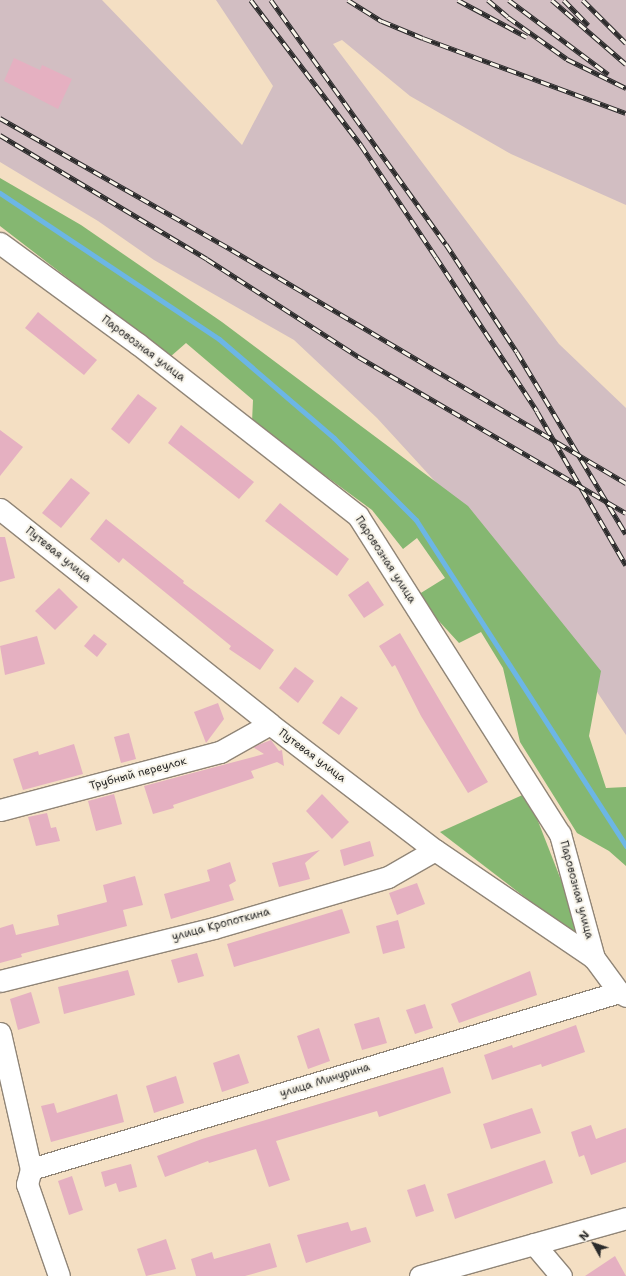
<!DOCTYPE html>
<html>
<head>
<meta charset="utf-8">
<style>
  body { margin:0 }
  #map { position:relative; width:626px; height:1276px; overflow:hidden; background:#f4dfc3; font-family:"Shantell Sans",sans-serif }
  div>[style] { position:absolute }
  .industrial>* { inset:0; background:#d2bec2 }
  .forest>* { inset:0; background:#85b771 }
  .stream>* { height:5px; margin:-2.5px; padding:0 2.5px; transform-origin:2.5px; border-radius:2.5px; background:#6cb6e5 }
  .building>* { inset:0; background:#e5b0c1 }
  .roads { filter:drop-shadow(1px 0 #908577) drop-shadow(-1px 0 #908577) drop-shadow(0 1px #908577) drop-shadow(0 -1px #908577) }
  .minor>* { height:21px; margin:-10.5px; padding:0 10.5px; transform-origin:10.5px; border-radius:10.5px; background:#fff }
  .rail>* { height:4.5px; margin-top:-2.25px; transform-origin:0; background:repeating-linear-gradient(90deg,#f7f3e8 0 9px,#2b2b2b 0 18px); box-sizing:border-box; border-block:1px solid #2b2b2b }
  span { translate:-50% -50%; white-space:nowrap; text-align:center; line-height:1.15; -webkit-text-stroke:4px #f7f3e8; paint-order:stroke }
  .street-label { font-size:11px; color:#2b2b2b }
  .north { position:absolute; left:574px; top:1224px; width:40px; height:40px; -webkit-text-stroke:3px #f7f3e8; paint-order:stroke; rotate:310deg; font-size:11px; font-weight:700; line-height:16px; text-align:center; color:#2b2b2b }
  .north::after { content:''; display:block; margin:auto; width:14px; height:18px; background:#2b2b2b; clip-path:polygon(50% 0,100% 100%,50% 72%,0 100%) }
</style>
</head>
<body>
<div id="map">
  <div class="industrial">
    <div style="clip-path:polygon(0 0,102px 0,242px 145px,273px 86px,216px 0,626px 0,626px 205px,511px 154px,410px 96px,342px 40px,333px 44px,559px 344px,626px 408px,626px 735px,546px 616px,475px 525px,377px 418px,294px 340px,154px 260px,98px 221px,0 162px)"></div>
  </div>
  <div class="forest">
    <div style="clip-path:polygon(0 178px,81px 225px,222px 322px,468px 506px,601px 671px,589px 736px,606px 788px,626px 787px,626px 866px,609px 851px,577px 833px,520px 742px,503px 668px,481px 632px,459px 643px,416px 596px,445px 578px,417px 538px,403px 549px,372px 510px,252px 422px,253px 400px,186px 343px,170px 357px,0 226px)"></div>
    <div style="clip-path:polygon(527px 793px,586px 944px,440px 832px)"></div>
  </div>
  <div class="stream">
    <div style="left:0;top:193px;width:263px;rotate:33.7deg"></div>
    <div style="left:219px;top:339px;width:152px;rotate:40.7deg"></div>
    <div style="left:334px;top:438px;width:116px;rotate:45deg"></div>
    <div style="left:416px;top:520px;width:388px;rotate:57.2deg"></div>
  </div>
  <div class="building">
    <div style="clip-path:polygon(14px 58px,40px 70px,42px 65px,72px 79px,58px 109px,4px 81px)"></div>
    <div style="clip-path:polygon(38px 312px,97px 360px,84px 375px,25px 328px)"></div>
    <div style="clip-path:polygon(138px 394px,157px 408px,129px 444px,111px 429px)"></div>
    <div style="clip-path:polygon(181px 425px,254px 482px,239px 499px,168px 443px)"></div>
    <div style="clip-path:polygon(0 430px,23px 447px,0 476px)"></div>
    <div style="clip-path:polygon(71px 478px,90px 493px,61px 528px,42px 513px)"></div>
    <div style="clip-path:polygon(280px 503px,349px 559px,337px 576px,265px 521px)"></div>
    <div style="clip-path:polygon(106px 519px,184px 581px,183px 583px,274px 650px,260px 670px,229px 649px,231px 646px,123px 558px,119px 563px,90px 539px)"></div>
    <div style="clip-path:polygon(0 537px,5px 537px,15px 578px,0 582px)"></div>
    <div style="clip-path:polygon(368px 581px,384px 605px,364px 618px,348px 595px)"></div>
    <div style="clip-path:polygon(59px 588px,78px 607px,55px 630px,35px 611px)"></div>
    <div style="clip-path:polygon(400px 633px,488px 782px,468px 793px,421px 716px,395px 665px,392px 667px,379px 646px)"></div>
    <div style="clip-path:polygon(94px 634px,107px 644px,97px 657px,84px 646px)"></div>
    <div style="clip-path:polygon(37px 636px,45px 664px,5px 675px,0 646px)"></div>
    <div style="clip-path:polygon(295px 667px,314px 681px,298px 703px,279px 688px)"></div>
    <div style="clip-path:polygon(341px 696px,358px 708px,339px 735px,322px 723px)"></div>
    <div style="clip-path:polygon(218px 703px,224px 719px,206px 743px,194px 712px)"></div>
    <div style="clip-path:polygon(129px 733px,136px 759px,121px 763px,114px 737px)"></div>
    <div style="clip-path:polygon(271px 740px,279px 751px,282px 750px,284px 766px,277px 762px,251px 771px,254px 778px,173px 805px,174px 808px,153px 814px,144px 786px,264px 754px,253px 747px)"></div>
    <div style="clip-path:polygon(74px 744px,83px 774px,23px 790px,13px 759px,38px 751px,39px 755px)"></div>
    <div style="clip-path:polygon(114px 794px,122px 824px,96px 831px,88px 801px)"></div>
    <div style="clip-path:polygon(322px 794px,349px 822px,332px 839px,306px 811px)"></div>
    <div style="clip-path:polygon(47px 813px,51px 828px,56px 827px,60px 841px,36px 846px,28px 817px)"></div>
    <div style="clip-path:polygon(370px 841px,374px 856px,344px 866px,340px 850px)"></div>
    <div style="clip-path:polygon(320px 850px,305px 863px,310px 879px,279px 887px,272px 863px)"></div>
    <div style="clip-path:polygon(230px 862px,236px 881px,229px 885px,234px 900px,171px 919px,164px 894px,210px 881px,207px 870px)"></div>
    <div style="clip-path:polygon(135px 876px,143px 905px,123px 910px,127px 926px,21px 954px,22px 957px,0 963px,0 928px,13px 924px,16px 935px,59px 925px,57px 915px,107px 902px,103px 885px)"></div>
    <div style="clip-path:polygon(417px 883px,425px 904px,397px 915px,389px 893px)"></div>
    <div style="clip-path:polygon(342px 909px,350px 933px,234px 967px,227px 944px)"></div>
    <div style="clip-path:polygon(398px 920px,405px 948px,383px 954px,376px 926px)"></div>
    <div style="clip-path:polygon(197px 953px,204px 976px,178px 983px,171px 960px)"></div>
    <div style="clip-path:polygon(128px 970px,135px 995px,64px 1014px,58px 987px)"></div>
    <div style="clip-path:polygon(530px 971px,537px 995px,459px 1023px,451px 1004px)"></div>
    <div style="clip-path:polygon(31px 992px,40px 1023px,18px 1030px,10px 999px)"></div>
    <div style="clip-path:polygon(425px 1004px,433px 1028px,415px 1034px,406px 1010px)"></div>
    <div style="clip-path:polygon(379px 1017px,387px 1043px,362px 1050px,354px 1024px)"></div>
    <div style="clip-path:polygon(576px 1025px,585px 1052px,542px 1067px,541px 1064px,492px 1080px,484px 1055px,512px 1045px,513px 1048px)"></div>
    <div style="clip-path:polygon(319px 1028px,330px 1061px,308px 1069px,297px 1036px)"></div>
    <div style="clip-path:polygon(239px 1054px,249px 1083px,222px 1092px,213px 1063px)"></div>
    <div style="clip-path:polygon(443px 1067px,451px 1093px,379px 1117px,377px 1111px,276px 1141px,290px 1180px,269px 1187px,256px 1149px,209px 1163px,208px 1161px,165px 1177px,157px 1156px,202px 1139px)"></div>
    <div style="clip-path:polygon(176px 1076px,184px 1103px,154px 1113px,146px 1086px)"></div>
    <div style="clip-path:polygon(117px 1094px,124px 1122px,51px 1142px,41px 1106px,54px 1103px,57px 1113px)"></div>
    <div style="clip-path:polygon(532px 1108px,541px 1133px,491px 1149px,483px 1124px)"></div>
    <div style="clip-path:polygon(591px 1125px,596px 1139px,626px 1128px,626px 1162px,591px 1175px,584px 1155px,579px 1157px,571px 1132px)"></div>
    <div style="clip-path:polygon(545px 1160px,553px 1183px,455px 1219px,447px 1194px)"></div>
    <div style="clip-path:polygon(131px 1164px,137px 1187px,119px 1192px,116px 1183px,105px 1187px,101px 1172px)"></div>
    <div style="clip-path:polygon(72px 1176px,83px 1210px,69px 1215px,58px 1181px)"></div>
    <div style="clip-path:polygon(425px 1184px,434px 1211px,416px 1217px,407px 1190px)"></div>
    <div style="clip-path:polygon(348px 1222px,351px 1231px,366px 1227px,371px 1242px,306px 1263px,297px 1235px)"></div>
    <div style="clip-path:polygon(166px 1239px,176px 1269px,146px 1276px,137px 1249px)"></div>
    <div style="clip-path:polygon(270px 1243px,277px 1267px,245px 1276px,196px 1276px,191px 1259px,212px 1252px,214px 1259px)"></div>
    <div style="clip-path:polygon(615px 1256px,626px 1276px,585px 1276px)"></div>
  </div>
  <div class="roads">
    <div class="minor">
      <div style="left:0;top:243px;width:171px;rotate:36.2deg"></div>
      <div style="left:138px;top:344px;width:279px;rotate:38deg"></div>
      <div style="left:358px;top:516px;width:377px;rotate:57.6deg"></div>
      <div style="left:560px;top:834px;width:129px;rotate:74.7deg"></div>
      <div style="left:0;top:509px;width:345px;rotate:38.5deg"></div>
      <div style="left:270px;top:724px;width:208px;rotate:37.4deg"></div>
      <div style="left:435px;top:850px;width:192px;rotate:34.2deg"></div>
      <div style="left:594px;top:958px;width:42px;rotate:53.7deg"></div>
      <div style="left:619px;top:992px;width:8px;rotate:30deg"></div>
      <div style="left:0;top:810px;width:228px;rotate:-14.8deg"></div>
      <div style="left:220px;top:752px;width:57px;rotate:-29.2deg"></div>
      <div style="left:0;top:981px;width:220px;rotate:-13.9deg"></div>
      <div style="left:214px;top:928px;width:181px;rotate:-16.3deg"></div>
      <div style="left:388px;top:877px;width:54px;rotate:-29.9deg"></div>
      <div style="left:0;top:1033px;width:139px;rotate:77.2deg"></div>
      <div style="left:31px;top:1169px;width:16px;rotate:105deg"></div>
      <div style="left:27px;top:1184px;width:97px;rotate:70.8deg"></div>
      <div style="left:31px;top:1169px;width:614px;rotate:-16.75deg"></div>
      <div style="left:534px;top:1244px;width:42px;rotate:49.8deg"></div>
      <div style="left:420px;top:1276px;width:214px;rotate:-15.7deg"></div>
    </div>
  </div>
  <div class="rail">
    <div style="left:251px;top:0;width:182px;rotate:52.8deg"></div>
    <div style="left:361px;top:145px;width:135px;rotate:56.2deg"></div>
    <div style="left:436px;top:257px;width:184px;rotate:56.7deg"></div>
    <div style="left:537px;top:411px;width:178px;rotate:60deg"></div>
    <div style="left:271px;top:0;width:300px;rotate:54.4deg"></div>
    <div style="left:446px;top:244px;width:129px;rotate:56.7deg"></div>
    <div style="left:517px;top:352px;width:212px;rotate:59.1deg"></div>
    <div style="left:348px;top:0;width:40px;rotate:32deg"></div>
    <div style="left:382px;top:21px;width:44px;rotate:22.5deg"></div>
    <div style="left:423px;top:38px;width:216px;rotate:20.3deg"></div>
    <div style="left:458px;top:0;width:78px;rotate:28.2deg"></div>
    <div style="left:488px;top:0;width:26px;rotate:40deg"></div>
    <div style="left:508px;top:17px;width:72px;rotate:35.4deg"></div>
    <div style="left:567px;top:59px;width:66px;rotate:26.2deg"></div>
    <div style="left:509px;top:0;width:124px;rotate:36.8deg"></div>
    <div style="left:552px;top:0;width:98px;rotate:40.9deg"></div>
    <div style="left:564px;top:0;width:35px;rotate:46deg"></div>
    <div style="left:583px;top:0;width:61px;rotate:45deg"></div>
    <div style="left:0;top:118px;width:267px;rotate:29.6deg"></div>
    <div style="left:232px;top:250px;width:458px;rotate:30.6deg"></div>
    <div style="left:0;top:135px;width:241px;rotate:30.9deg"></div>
    <div style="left:207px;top:259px;width:181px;rotate:32.8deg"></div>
    <div style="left:359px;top:357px;width:309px;rotate:30.3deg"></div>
  </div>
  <div class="street-label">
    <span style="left:143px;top:349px;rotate:37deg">Паровозная улица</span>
    <span style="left:58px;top:555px;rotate:39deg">Путевая улица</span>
    <span style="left:385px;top:560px;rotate:57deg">Паровозная улица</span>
    <span style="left:312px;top:756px;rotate:37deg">Путевая улица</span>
    <span style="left:138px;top:774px;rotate:-15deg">Трубный переулок</span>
    <span style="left:576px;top:890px;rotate:75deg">Паровозная улица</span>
    <span style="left:221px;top:925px;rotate:-15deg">улица Кропоткина</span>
    <span style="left:325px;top:1081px;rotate:-17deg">улица Мичурина</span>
  </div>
  <div class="north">N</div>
</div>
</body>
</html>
